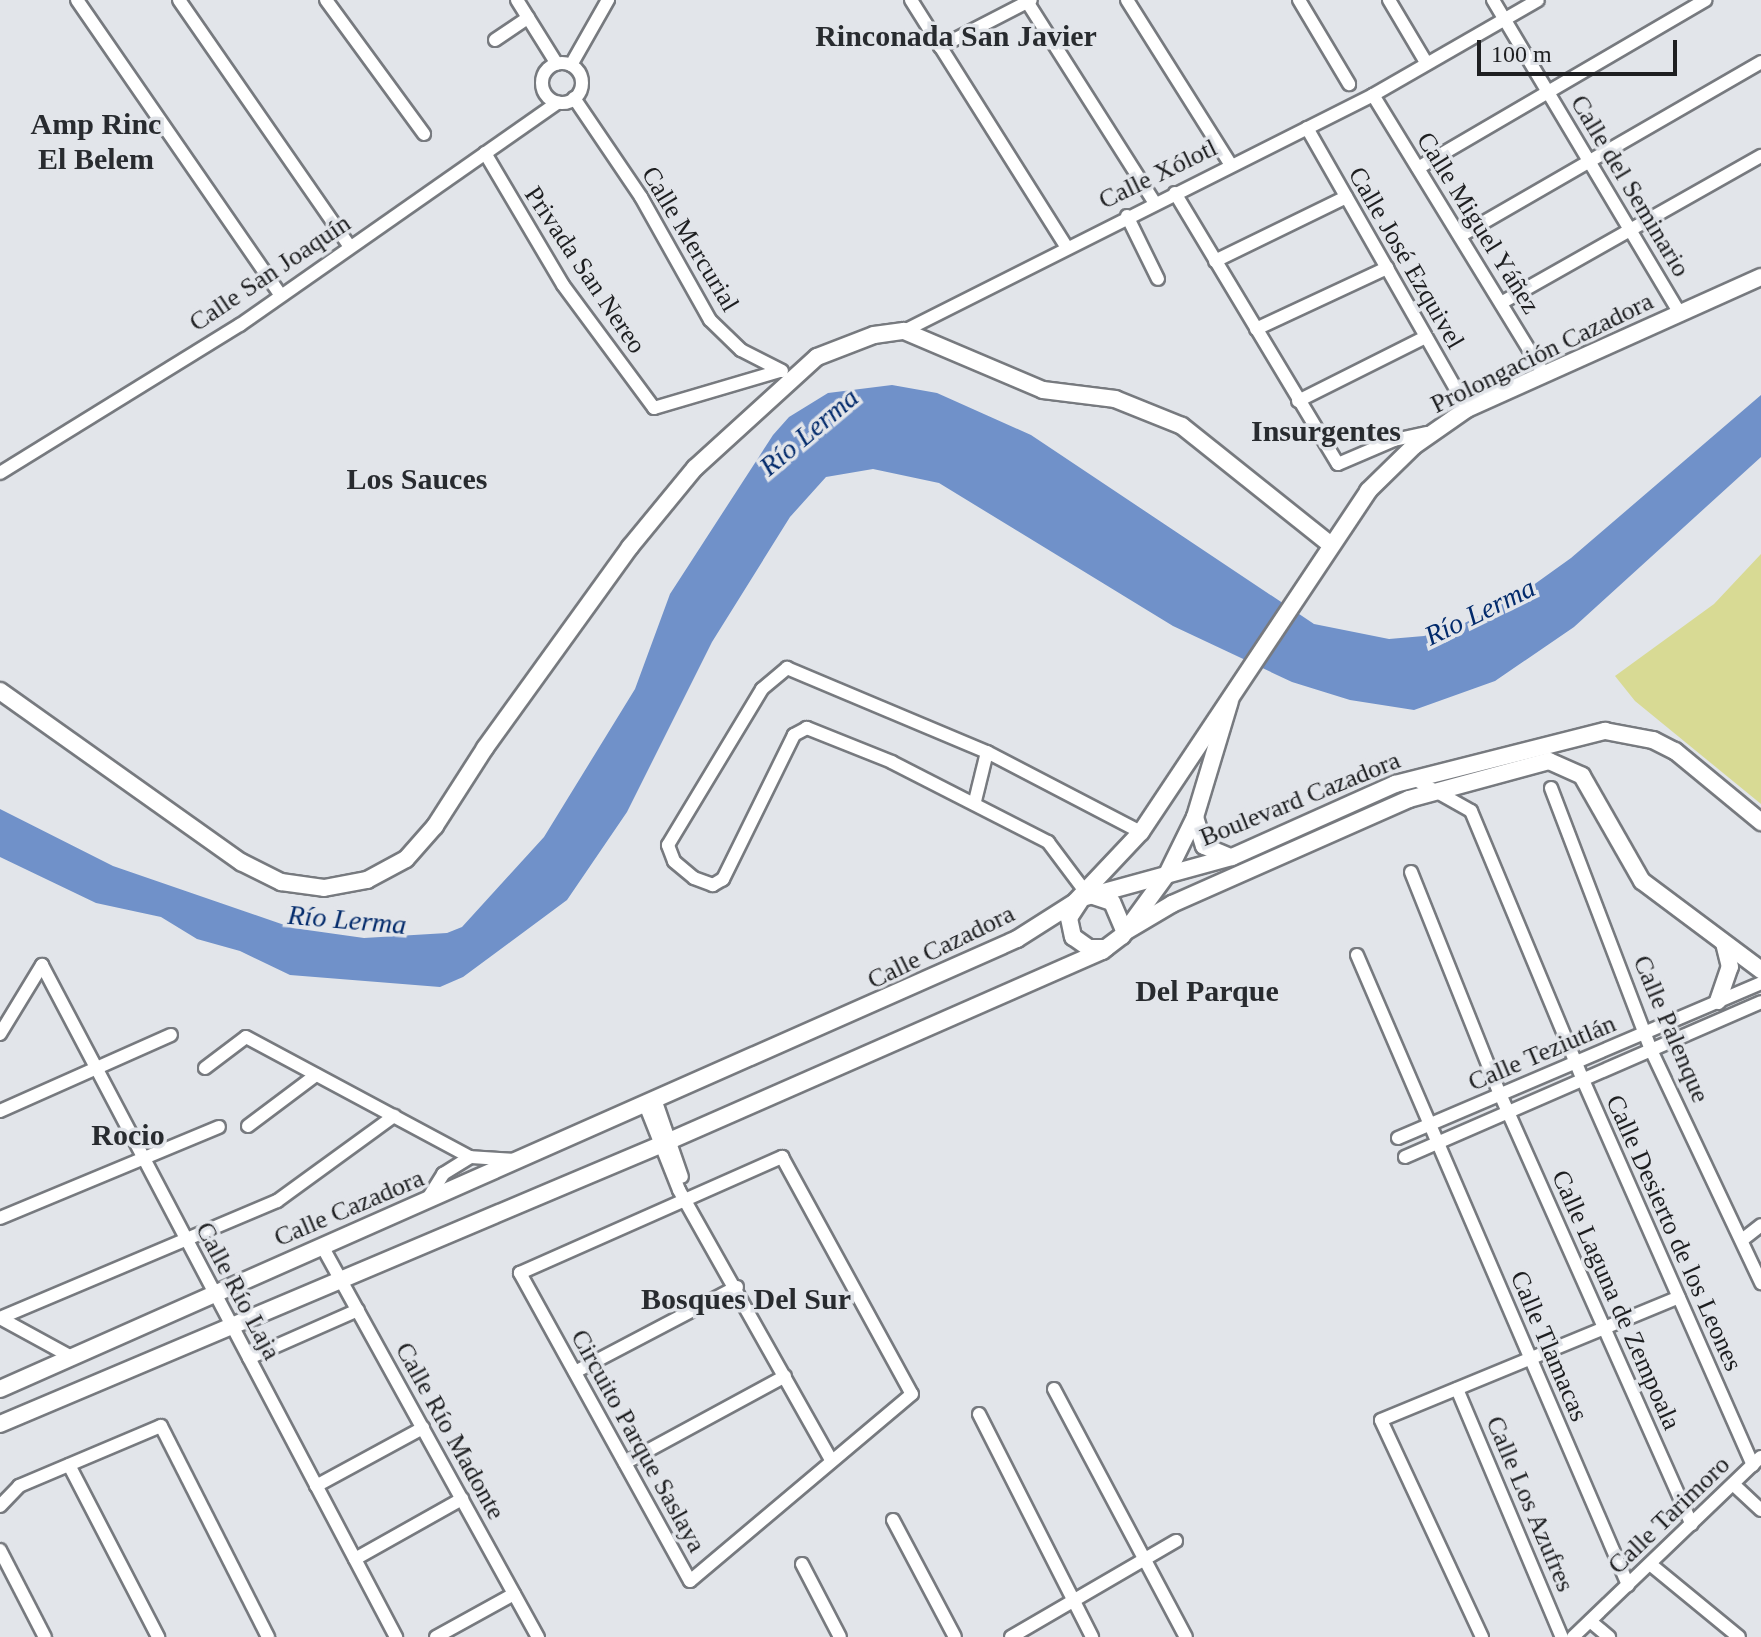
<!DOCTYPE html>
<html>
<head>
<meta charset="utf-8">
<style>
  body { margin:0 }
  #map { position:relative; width:1761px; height:1637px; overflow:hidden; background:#e2e5ea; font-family:Georgia,serif }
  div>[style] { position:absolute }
  .green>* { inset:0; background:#d8da94 }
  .water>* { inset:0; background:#7091c9 }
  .roads { filter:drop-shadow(2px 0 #777a7f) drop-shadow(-2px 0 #777a7f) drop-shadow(0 2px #777a7f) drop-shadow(0 -2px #777a7f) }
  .minor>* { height:12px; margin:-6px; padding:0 6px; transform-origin:6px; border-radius:6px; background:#fff }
  .minor>.ring { margin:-6px; padding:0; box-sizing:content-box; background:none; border:12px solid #fff; border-radius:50% }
  .tertiary>* { height:16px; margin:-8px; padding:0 8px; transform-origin:8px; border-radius:8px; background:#fff }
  span { translate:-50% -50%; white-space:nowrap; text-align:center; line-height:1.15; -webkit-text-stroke:7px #e2e5ea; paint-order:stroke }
  .street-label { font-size:26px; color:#1e1f21 }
  .water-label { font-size:28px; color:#022a6b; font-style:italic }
  .quarter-label { font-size:30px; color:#282b2f; font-weight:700 }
  .scale { position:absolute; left:1477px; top:40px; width:200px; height:36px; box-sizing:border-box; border:4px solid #1e1f21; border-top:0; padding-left:10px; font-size:24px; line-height:28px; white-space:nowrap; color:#1e1f21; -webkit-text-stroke:6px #e2e5ea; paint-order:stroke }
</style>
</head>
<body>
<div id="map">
  <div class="green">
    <div style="clip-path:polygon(1761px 554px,1761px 804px,1635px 701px,1615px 676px,1714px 604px)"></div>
  </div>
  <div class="water">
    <div style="clip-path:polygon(892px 385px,937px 393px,1031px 435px,1314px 624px,1389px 639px,1424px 636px,1463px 624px,1525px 591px,1571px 558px,1761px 395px,1761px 457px,1574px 627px,1495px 681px,1414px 710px,1350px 700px,1292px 682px,1173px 626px,939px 483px,873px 469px,826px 477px,790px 517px,712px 642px,627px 812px,567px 900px,463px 977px,440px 987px,290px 975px,240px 951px,197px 939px,161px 917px,96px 903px,0 857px,0 809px,113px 866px,293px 928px,364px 938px,447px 933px,462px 927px,544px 837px,635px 689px,670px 594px,773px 435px,789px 417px,828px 393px)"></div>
  </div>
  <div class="roads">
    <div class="minor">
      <div style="left:77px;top:0;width:359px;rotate:55.4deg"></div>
      <div style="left:179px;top:0;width:300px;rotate:55.3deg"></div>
      <div style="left:326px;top:0;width:166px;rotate:53.8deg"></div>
      <div style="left:517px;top:0;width:75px;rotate:58deg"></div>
      <div style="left:911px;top:0;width:291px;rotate:57.8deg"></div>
      <div style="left:1026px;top:0;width:241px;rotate:57.6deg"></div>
      <div style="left:1127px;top:0;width:195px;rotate:57.8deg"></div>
      <div style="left:1299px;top:0;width:98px;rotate:59.2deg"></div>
      <div style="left:1389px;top:0;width:74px;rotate:59.3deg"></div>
      <div style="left:1493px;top:0;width:363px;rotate:59.2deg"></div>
      <div style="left:495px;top:40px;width:40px;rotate:-34deg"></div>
      <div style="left:940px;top:47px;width:102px;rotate:-27.3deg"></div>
      <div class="ring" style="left:542px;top:63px;width:28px;height:28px"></div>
      <div style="left:571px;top:65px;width:75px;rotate:-60.4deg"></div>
      <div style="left:1373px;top:95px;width:327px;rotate:58.5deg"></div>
      <div style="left:574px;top:98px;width:120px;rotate:55.9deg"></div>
      <div style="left:641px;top:197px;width:141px;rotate:60.7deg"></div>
      <div style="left:710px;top:320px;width:43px;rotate:44.1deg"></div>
      <div style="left:741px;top:350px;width:46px;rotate:27.1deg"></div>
      <div style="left:1307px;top:128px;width:323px;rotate:60.3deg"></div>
      <div style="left:485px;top:153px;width:153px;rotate:59.4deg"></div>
      <div style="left:563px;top:285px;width:153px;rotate:53.5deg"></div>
      <div style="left:654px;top:408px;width:131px;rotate:-16.4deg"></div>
      <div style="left:1418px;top:168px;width:333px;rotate:-30.3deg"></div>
      <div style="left:1175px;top:193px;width:316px;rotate:59deg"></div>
      <div style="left:1338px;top:464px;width:61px;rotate:-23.2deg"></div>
      <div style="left:1394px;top:440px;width:34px;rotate:-12deg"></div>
      <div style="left:1127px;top:216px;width:70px;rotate:63.8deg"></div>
      <div style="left:1460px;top:236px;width:348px;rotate:-30deg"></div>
      <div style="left:1215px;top:261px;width:146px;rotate:-26deg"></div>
      <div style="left:1501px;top:303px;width:299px;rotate:-29.5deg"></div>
      <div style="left:1256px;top:329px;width:145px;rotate:-25deg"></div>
      <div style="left:904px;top:331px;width:525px;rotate:-26.71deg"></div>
      <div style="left:1373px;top:95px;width:190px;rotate:-29.9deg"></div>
      <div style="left:1298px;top:401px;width:143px;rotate:-26.6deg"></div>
      <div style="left:0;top:473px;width:282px;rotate:-31.7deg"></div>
      <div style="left:240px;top:325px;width:388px;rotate:-35deg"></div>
      <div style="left:1414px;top:779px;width:65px;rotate:29.3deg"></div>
      <div style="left:1471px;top:811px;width:291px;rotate:67.4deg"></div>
      <div style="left:1583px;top:1080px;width:421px;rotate:66.2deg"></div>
      <div style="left:1551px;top:788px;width:280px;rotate:69.1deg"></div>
      <div style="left:1651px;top:1050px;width:258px;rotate:64.7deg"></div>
      <div style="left:975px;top:801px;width:50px;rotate:-76.2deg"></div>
      <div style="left:1411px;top:872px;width:239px;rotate:68.2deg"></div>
      <div style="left:1500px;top:1094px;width:471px;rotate:66deg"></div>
      <div style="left:1084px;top:890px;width:60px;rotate:-126.9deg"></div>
      <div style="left:1048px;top:842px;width:175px;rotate:-152.9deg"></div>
      <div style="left:892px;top:762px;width:92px;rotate:-158.2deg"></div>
      <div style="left:807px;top:728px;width:15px;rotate:152deg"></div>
      <div style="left:794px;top:735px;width:161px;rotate:116.2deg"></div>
      <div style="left:723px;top:879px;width:12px;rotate:149deg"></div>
      <div style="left:713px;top:885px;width:20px;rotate:-160deg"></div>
      <div style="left:694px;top:878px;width:26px;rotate:-140deg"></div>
      <div style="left:674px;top:861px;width:17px;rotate:-111deg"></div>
      <div style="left:668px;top:845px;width:182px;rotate:-58.9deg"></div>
      <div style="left:762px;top:689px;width:33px;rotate:-40deg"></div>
      <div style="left:787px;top:668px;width:217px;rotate:22.8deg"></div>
      <div style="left:987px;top:752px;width:174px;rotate:27.5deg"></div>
      <div style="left:1357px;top:955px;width:686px;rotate:66.72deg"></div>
      <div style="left:42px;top:965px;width:760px;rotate:62.22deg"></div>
      <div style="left:0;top:1034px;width:81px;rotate:-58.7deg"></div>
      <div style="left:205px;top:1068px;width:51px;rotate:-37.1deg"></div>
      <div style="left:246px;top:1037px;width:254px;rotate:28.2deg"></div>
      <div style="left:656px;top:1102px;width:79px;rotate:70.9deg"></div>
      <div style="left:646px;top:1107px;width:89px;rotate:68.3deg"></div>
      <div style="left:679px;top:1190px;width:311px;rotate:60.6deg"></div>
      <div style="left:0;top:1111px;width:187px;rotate:-24deg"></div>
      <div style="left:248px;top:1126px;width:85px;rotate:-36.9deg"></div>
      <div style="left:1398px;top:1138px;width:395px;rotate:-23.1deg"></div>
      <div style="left:782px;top:1157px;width:270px;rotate:61.3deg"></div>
      <div style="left:912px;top:1394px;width:290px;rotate:139.9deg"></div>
      <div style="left:690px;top:1581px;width:352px;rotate:-118.9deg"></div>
      <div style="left:520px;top:1273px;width:287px;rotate:-23.9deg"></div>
      <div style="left:1405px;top:1157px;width:388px;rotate:-23.5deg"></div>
      <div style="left:427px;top:1200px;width:31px;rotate:-58deg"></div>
      <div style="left:443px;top:1174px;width:32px;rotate:-32deg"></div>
      <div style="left:470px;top:1157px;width:47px;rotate:3.7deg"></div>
      <div style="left:0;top:1218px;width:237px;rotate:-22.6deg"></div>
      <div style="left:1742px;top:1240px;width:24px;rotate:-38deg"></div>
      <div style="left:322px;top:1246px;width:447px;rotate:61.1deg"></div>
      <div style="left:0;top:1318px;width:301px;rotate:-22.9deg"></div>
      <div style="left:277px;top:1201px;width:145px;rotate:-36deg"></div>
      <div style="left:0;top:1318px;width:83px;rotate:28.7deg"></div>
      <div style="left:249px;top:1358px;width:119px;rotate:-23.8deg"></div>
      <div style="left:575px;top:1372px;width:183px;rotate:-27.7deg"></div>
      <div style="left:1054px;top:1389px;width:281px;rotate:62deg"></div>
      <div style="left:1457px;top:1389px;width:269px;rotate:67.1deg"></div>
      <div style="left:979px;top:1414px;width:250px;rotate:63.1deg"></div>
      <div style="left:625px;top:1463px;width:182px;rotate:-28.5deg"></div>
      <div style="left:69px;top:1465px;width:194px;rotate:62.6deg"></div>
      <div style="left:1733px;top:1484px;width:38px;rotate:43deg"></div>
      <div style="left:316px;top:1486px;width:122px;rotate:-28.5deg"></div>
      <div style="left:0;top:1506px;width:28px;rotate:-46deg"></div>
      <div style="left:19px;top:1486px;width:154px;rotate:-22.9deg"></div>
      <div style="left:161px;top:1426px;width:237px;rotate:63.1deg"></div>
      <div style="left:893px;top:1520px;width:132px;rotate:62.1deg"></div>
      <div style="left:0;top:1550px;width:98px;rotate:62.7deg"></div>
      <div style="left:355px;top:1559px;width:123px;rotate:-29.3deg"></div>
      <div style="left:802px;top:1564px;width:82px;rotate:62.5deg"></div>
      <div style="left:1650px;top:1564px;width:115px;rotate:39.4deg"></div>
      <div style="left:1590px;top:1621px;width:25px;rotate:40deg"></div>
      <div style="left:436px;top:1637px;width:89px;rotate:-28.9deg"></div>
      <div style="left:1011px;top:1637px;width:191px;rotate:-30.2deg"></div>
      <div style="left:1482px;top:1637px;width:239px;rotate:-115deg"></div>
      <div style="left:1381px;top:1420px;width:322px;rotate:-22.4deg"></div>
      <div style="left:1573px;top:1637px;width:260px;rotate:-43.8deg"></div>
    </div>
    <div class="tertiary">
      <div style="left:0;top:691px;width:296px;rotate:35.4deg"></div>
      <div style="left:241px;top:862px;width:45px;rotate:26.6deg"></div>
      <div style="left:281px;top:882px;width:43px;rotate:7.9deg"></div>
      <div style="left:324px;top:888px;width:44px;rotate:-10.5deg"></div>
      <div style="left:367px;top:880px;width:44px;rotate:-28.3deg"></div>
      <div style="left:406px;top:859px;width:44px;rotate:-48.7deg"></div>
      <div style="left:435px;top:826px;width:93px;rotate:-57.3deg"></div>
      <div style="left:485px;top:748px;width:248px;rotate:-54.2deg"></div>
      <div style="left:630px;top:547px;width:102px;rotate:-50.6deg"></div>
      <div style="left:695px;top:468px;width:165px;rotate:-42.3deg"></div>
      <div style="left:817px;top:357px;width:61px;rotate:-21.1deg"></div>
      <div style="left:874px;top:335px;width:30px;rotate:-8deg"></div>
      <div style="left:904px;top:331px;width:151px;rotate:23deg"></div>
      <div style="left:1043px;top:390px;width:73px;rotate:7.1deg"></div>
      <div style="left:1115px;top:399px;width:72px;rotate:21.9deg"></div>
      <div style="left:1182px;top:426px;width:191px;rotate:38.6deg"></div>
      <div style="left:1195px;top:817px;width:30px;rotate:73deg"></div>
      <div style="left:1204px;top:846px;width:28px;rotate:23deg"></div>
      <div style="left:1090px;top:895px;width:23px;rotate:18deg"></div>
      <div style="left:1112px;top:902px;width:33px;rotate:67deg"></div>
      <div style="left:1125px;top:932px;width:55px;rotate:-30.8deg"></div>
      <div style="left:1172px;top:904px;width:259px;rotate:-23.9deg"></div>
      <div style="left:1409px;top:799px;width:145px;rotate:-15.2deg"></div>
      <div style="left:1549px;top:761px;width:36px;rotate:24deg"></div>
      <div style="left:1582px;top:776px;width:121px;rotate:60.3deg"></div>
      <div style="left:1642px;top:881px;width:149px;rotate:36.8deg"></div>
      <div style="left:1106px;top:948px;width:17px;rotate:180deg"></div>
      <div style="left:1089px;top:948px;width:19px;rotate:-145deg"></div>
      <div style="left:1073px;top:937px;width:19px;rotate:-102deg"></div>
      <div style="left:1069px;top:918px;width:24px;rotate:-57deg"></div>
      <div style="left:1082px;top:898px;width:156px;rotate:-15.3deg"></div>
      <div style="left:1232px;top:857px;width:179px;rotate:-24.1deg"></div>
      <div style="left:1395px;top:784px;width:217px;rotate:-14.2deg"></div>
      <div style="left:1605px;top:731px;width:49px;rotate:10.6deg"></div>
      <div style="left:1653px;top:740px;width:25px;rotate:27deg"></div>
      <div style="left:1675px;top:751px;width:112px;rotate:39.5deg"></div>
      <div style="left:1718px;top:1001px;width:36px;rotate:-71deg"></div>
      <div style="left:1730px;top:967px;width:25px;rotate:-104deg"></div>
      <div style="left:0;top:1389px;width:1112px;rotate:-23.87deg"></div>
      <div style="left:1017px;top:939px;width:69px;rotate:-32.5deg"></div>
      <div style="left:1075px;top:902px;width:96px;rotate:-46.7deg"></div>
      <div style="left:1141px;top:832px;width:410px;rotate:-56.3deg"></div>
      <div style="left:1368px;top:491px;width:64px;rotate:-44.4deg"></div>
      <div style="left:1414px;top:446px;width:65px;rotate:-34.9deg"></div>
      <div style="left:1467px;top:409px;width:322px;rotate:-24.2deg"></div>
      <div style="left:0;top:1424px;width:717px;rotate:-22.92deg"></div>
      <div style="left:660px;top:1145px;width:483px;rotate:-23.7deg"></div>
      <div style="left:1102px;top:951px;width:25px;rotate:-37deg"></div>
      <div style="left:1122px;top:936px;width:77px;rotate:-54deg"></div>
      <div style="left:1167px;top:874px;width:64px;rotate:-63.8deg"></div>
      <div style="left:1195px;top:817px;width:121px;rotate:-73.2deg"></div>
    </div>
  </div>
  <div class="street-label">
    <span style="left:1158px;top:174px;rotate:-26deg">Calle Xólotl</span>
    <span style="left:1630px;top:186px;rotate:59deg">Calle del Seminario</span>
    <span style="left:1478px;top:223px;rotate:58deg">Calle Miguel Yáñez</span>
    <span style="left:690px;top:239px;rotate:59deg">Calle Mercurial</span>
    <span style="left:1406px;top:258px;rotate:60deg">Calle José Ezquivel</span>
    <span style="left:585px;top:270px;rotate:56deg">Privada San Nereo</span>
    <span style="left:270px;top:273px;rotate:-34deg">Calle San Joaquín</span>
    <span style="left:1542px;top:353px;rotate:-26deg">Prolongación Cazadora</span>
    <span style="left:1300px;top:799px;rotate:-22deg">Boulevard Cazadora</span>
    <span style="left:941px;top:947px;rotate:-26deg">Calle Cazadora</span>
    <span style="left:1671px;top:1029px;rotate:67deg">Calle Palenque</span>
    <span style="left:1542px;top:1053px;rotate:-23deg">Calle Teziutlán</span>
    <span style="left:349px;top:1208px;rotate:-23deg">Calle Cazadora</span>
    <span style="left:1674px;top:1233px;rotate:66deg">Calle Desierto de los Leones</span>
    <span style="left:238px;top:1291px;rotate:62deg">Calle Río Laja</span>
    <span style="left:1616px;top:1300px;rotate:66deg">Calle Laguna de Zempoala</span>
    <span style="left:1549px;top:1346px;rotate:67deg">Calle Tlamacas</span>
    <span style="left:450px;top:1431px;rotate:61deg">Calle Río Madonte</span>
    <span style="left:638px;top:1441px;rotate:61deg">Circuito Parque Saslaya</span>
    <span style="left:1530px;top:1504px;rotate:67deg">Calle Los Azufres</span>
    <span style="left:1669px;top:1515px;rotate:-44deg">Calle Tarimoro</span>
  </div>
  <div class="water-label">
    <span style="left:809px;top:432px;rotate:-40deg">Río Lerma</span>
    <span style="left:1480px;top:612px;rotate:-26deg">Río Lerma</span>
    <span style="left:347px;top:920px;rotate:5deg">Río Lerma</span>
  </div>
  <div class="quarter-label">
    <span style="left:956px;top:36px">Rinconada San Javier</span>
    <span style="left:96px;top:141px">Amp Rinc<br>El Belem</span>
    <span style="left:1326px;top:431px">Insurgentes</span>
    <span style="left:417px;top:479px">Los Sauces</span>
    <span style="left:1207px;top:991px">Del Parque</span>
    <span style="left:128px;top:1135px">Rocio</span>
    <span style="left:746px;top:1299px">Bosques Del Sur</span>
  </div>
  <div class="scale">100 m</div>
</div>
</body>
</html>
